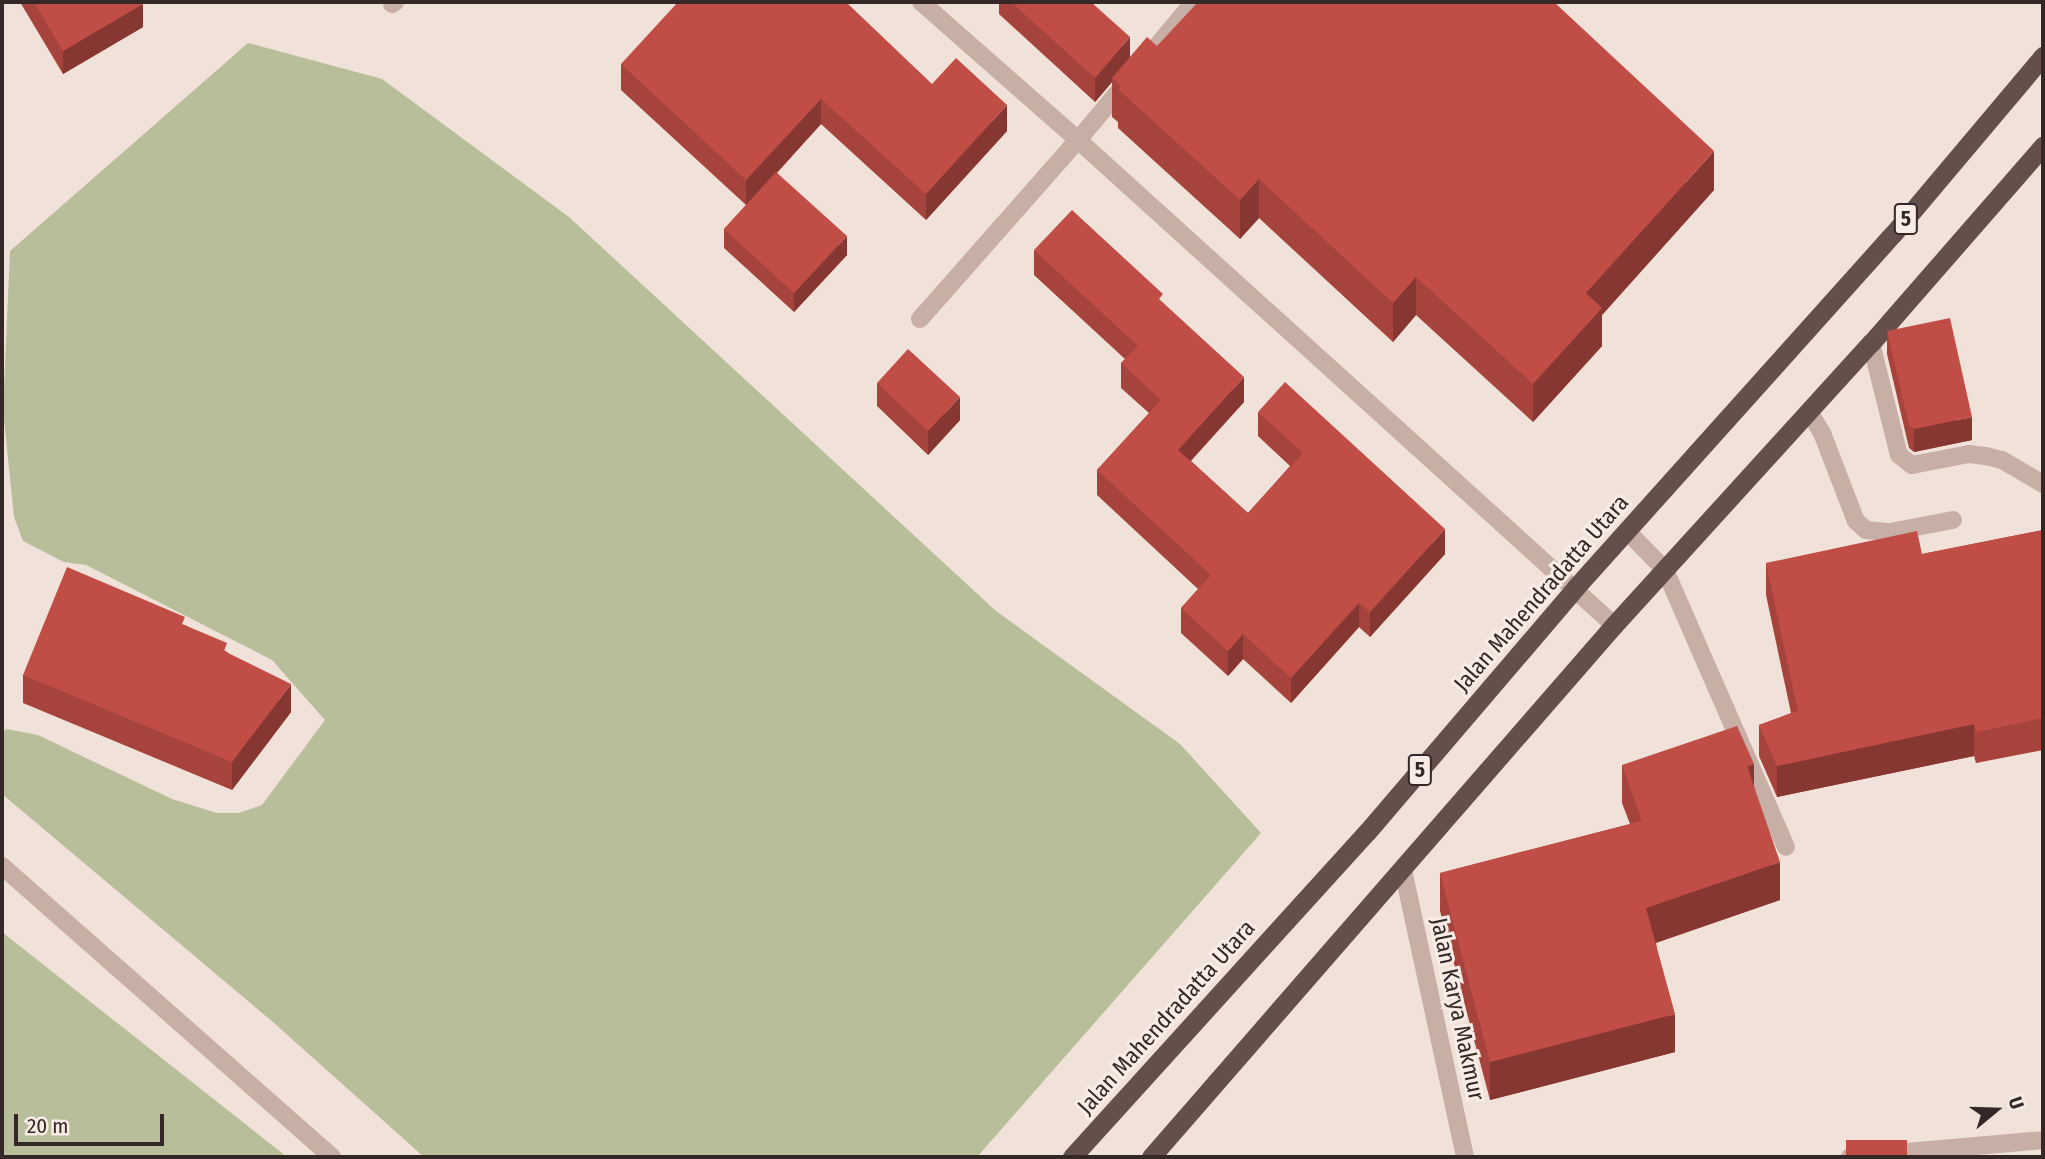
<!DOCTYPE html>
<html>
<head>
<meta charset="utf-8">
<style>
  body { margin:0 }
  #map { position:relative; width:2045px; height:1159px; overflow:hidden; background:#f0e1d9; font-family:"Fira Sans Condensed",sans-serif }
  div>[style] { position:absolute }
  .green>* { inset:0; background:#b8be9a }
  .service>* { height:18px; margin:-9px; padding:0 9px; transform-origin:9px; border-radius:9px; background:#c7afa6 }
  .minor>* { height:18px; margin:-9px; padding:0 9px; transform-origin:9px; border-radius:9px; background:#c7afa6 }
  .trunk>* { height:19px; margin:-9.5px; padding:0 9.5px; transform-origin:9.5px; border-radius:9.5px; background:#644f4b }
  .wall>* { inset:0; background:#a6433c }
  .shaded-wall>* { inset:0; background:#873731 }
  .building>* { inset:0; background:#c14e46 }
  span { translate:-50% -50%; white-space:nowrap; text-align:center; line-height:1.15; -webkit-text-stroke:6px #f8ece5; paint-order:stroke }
  .shield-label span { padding:2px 5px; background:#f8ece5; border:2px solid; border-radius:5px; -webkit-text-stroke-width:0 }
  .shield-label { font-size:21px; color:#342826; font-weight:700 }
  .street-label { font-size:23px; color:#342826 }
  .frame { position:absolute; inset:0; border:4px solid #342826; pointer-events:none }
  .north { position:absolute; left:1961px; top:1075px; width:70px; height:70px; -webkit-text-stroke:5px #f8ece5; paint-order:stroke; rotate:71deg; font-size:19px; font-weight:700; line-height:28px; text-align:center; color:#342826 }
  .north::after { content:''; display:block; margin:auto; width:24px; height:32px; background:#342826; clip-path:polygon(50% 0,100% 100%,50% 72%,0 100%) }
  .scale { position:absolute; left:14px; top:1114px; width:150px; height:32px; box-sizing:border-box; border:4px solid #342826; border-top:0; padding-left:9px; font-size:21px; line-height:24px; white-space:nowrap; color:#342826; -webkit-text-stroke:5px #f8ece5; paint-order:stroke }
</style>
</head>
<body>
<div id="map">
  <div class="green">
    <div style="clip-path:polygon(248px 43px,382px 79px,569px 217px,996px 611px,1180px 744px,1261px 833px,977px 1157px,424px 1157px,274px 1023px,2px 794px,2px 734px,6px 729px,38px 735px,172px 799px,217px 813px,239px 813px,262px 805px,325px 720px,272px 660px,86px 565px,64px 562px,23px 541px,14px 517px,3px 410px,10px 251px)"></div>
    <div style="clip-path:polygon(2px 932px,287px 1157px,2px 1157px)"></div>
  </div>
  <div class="service">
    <div style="left:1809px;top:412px;width:25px;rotate:58deg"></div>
    <div style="left:1822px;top:433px;width:94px;rotate:68.9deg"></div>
    <div style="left:1856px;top:521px;width:13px;rotate:42deg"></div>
    <div style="left:1866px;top:530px;width:24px;rotate:5deg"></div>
    <div style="left:1890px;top:532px;width:64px;rotate:-10.8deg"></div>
    <div style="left:1627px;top:531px;width:54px;rotate:45.7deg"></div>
    <div style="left:1665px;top:570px;width:302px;rotate:66.4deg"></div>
  </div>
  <div class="minor">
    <div style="left:921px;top:2px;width:209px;rotate:41.3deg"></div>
    <div style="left:1078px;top:140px;width:723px;rotate:42.14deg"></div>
    <div style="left:392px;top:4px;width:4px;rotate:-34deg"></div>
    <div style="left:920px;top:319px;width:239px;rotate:-48.6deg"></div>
    <div style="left:1078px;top:140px;width:180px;rotate:-50deg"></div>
    <div style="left:1871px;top:343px;width:115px;rotate:76deg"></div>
    <div style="left:1899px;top:455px;width:16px;rotate:38deg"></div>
    <div style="left:1912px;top:465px;width:58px;rotate:-10.9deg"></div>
    <div style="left:1969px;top:454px;width:17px;rotate:7deg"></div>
    <div style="left:1986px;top:456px;width:16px;rotate:14deg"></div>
    <div style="left:2002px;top:460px;width:48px;rotate:30.3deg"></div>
    <div style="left:2px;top:866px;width:440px;rotate:41.4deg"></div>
    <div style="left:1403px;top:870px;width:294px;rotate:77.8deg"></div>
    <div style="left:1850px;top:1157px;width:194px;rotate:-5deg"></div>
  </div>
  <div class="trunk">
    <div style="left:1072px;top:1157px;width:439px;rotate:-47.8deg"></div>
    <div style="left:1367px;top:832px;width:322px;rotate:-49.5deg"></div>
    <div style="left:1576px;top:587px;width:474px;rotate:-48.1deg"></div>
    <div style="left:1893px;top:234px;width:233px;rotate:-49.9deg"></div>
    <div style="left:1151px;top:1157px;width:705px;rotate:-48.97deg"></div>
    <div style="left:1614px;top:625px;width:382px;rotate:-47.7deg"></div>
    <div style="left:1871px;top:343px;width:262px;rotate:-48.9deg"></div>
  </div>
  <div class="wall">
    <div style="clip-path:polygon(20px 2px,141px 2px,143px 27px,63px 74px)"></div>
    <div style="clip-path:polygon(999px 2px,1091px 2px,1130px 57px,1157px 46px,1714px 190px,1602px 315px,1602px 346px,1533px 422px,1416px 315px,1393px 342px,1259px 218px,1240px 239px,1118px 128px,1118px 122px,1112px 117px,1112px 82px,1095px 102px,999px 14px)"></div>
    <div style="clip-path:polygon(621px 64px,932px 84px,1007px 131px,926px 220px,821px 124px,777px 173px,847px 255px,794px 312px,724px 248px,724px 229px,746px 205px,621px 90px)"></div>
    <div style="clip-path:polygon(1034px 250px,1163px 303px,1244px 402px,1191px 461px,1248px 513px,1290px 466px,1258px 436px,1258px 412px,1445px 554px,1370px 637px,1359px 627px,1291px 703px,1243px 659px,1228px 676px,1181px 633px,1181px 608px,1198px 589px,1097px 495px,1097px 470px,1149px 413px,1121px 388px,1121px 363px,1125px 359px,1034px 275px)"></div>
    <div style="clip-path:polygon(1887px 331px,1972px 440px,1914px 452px,1909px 448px,1887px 354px)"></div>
    <div style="clip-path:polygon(877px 383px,960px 420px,928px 455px,877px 406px)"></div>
    <div style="clip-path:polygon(2043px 530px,2043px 750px,1976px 763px,1974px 756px,1777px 797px,1759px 756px,1759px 725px,1791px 713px,1766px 595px,1766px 563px,1922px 554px)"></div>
    <div style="clip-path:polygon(185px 625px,227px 652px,291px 712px,232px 790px,23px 703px,23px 675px)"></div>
    <div style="clip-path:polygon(1622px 765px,1754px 786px,1780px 900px,1656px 943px,1675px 1052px,1490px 1100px,1440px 911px,1440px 873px,1630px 824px,1622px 803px)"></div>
  </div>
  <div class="shaded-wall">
    <div style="clip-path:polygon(143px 4px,143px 27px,63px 74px,63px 51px)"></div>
    <div style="clip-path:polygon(1130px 37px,1130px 60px,1112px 78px,1112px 82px,1095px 102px,1095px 78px)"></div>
    <div style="clip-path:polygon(821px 99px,821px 124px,746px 206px,746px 180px)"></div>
    <div style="clip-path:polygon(1007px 105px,1007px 131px,926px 220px,926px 194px)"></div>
    <div style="clip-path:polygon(1714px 151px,1714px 190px,1602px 315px,1602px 346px,1533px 422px,1533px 384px,1586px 293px)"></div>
    <div style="clip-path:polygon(1259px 179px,1259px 218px,1240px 239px,1240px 200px)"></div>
    <div style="clip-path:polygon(847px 236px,847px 255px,794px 312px,794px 293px)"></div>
    <div style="clip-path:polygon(1416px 277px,1416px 315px,1393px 342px,1393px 303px)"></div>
    <div style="clip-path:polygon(1244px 377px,1244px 402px,1178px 474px,1178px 450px)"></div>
    <div style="clip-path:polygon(960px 397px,960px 420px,928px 455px,928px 431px)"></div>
    <div style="clip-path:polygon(1972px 417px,1972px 440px,1914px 452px,1914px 429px)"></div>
    <div style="clip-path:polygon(1445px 529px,1445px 554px,1370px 637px,1370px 612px)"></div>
    <div style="clip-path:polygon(1359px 603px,1359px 627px,1291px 703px,1291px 678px)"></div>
    <div style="clip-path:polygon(1243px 634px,1243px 659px,1228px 676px,1228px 651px)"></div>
    <div style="clip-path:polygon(291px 684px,291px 712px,232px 790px,232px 762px)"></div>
    <div style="clip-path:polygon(1974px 724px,1974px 756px,1777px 797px,1777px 766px)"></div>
    <div style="clip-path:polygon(1754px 764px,1754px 802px,1747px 766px)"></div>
    <div style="clip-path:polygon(1780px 862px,1780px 900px,1646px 946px,1646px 908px)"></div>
    <div style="clip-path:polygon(1675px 1014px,1675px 1052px,1490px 1100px,1490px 1062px)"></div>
  </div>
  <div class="building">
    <div style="clip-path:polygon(34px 2px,141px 2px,143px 4px,63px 51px)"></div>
    <div style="clip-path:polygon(678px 2px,846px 2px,932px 84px,956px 58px,1007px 105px,926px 194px,821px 99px,746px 180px,621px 64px)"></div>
    <div style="clip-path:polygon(1011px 2px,1091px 2px,1130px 37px,1095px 78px)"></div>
    <div style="clip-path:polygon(1198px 2px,1554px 2px,1714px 151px,1586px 293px,1602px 308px,1533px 384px,1416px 277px,1393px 303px,1259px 179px,1240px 200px,1118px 89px,1121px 86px,1112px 78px,1147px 37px,1157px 46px)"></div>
    <div style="clip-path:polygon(776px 172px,847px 236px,794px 293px,724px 229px)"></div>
    <div style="clip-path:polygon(1072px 210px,1163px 294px,1159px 299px,1244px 377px,1178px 450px,1248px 513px,1303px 453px,1258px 412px,1285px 382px,1445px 529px,1370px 612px,1359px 603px,1291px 678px,1243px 634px,1228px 651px,1181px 608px,1211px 575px,1097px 470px,1161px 400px,1121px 363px,1138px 346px,1034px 250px)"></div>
    <div style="clip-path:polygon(1950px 318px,1972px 417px,1914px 429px,1909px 425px,1887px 331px)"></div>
    <div style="clip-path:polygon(908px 349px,960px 397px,928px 431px,877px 383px)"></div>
    <div style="clip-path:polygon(2043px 530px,2043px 718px,1976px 732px,1974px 724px,1777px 766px,1759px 725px,1798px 711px,1766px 563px,1917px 531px,1922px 554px)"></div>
    <div style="clip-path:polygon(67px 567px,185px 617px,182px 624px,227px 643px,224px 651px,291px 684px,232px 762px,23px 675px)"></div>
    <div style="clip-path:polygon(1737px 726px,1754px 764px,1747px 766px,1780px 862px,1646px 908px,1675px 1014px,1490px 1062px,1440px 873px,1642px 821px,1622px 765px)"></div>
    <div style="clip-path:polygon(1846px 1140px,1907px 1140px,1907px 1157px,1846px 1157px)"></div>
  </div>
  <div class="shield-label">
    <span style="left:1906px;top:219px">5</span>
    <span style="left:1420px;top:770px">5</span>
  </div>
  <div class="street-label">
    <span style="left:1541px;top:593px;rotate:-49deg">Jalan Mahendradatta Utara</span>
    <span style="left:1458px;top:1009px;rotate:78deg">Jalan Karya Makmur</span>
    <span style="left:1166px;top:1017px;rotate:-48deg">Jalan Mahendradatta Utara</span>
  </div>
  <div class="frame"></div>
  <div class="north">U</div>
  <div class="scale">20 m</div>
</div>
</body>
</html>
